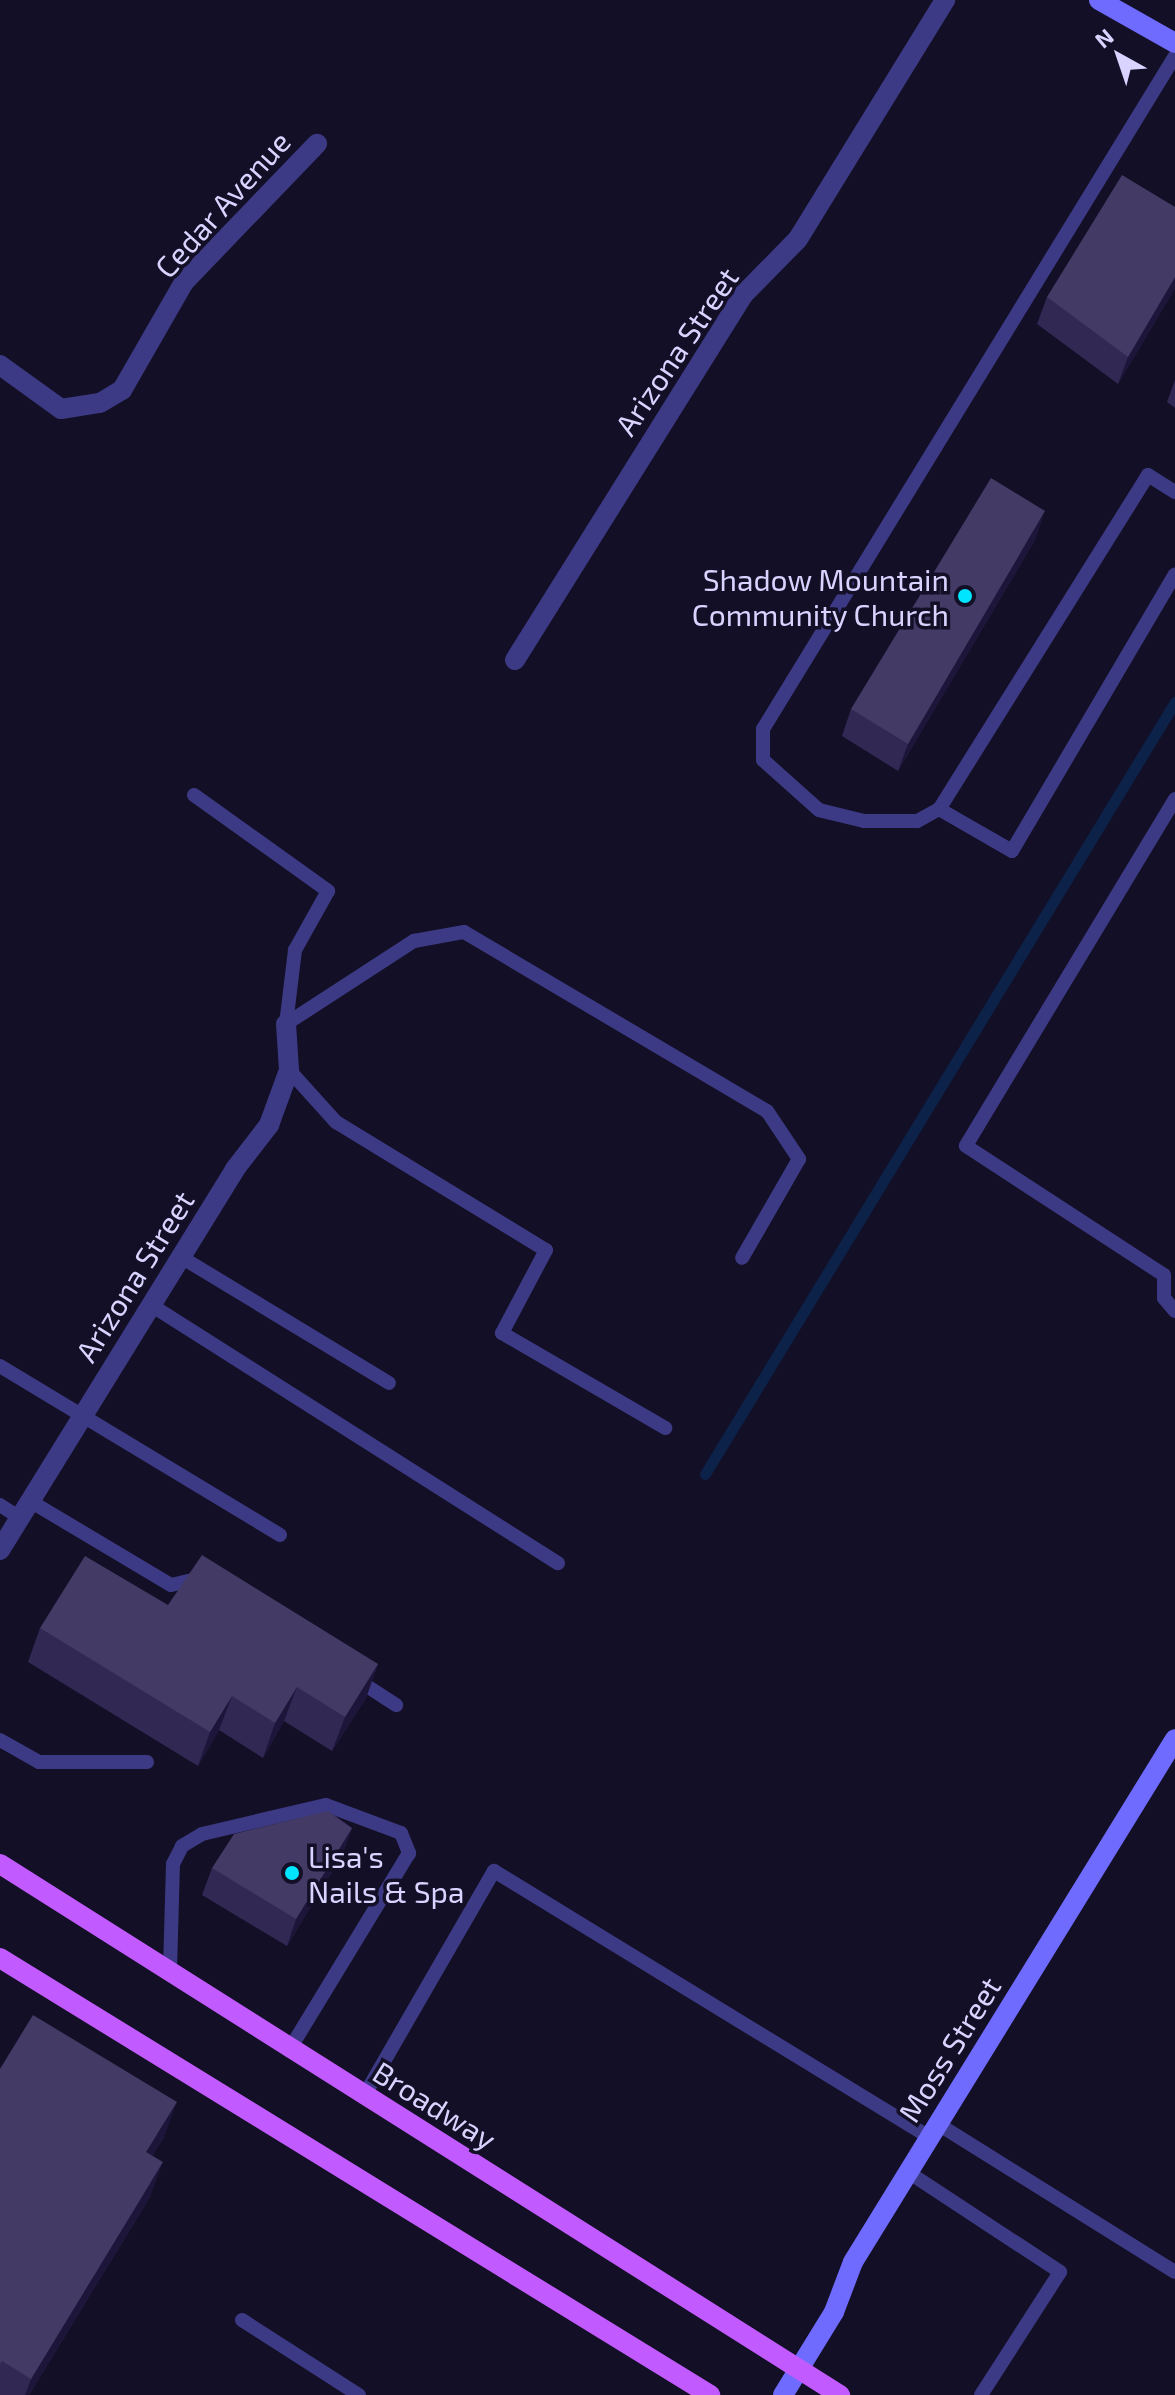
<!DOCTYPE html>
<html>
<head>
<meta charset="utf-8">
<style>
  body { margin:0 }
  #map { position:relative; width:1175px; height:2395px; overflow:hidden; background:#130f26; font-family:"Exo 2",sans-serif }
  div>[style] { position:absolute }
  .stream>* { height:11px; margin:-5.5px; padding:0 5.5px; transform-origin:5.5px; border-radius:5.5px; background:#0c2248 }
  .lane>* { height:14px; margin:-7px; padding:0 7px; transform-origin:7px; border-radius:7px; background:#3d3a85 }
  .street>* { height:20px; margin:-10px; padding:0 10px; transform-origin:10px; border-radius:10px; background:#3d3a85 }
  .secondary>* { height:20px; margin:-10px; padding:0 10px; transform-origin:10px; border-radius:10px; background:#6f6bff }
  .primary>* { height:20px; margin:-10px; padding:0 10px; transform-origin:10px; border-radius:10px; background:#c25bff }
  .wall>* { inset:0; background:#312854 }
  .shaded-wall>* { inset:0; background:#1d163a }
  .building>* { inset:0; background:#433a66 }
  .dots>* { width:22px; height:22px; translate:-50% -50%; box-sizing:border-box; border:4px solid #130f26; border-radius:50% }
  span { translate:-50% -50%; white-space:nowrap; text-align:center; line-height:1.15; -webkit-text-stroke:7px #130f26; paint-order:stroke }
  .street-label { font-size:30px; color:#d9d4ff }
  .poi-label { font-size:30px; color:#d9d4ff }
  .right { translate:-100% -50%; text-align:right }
  .left { translate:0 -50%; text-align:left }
  .north { position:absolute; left:1079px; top:16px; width:80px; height:80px; -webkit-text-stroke:6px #130f26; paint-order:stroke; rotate:320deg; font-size:22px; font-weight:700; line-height:32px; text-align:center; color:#d9d4ff }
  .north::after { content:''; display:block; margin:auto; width:28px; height:36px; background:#d9d4ff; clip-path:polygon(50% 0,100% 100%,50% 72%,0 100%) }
</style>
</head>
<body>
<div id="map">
  <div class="stream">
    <div style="left:705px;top:1474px;width:904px;rotate:-58.67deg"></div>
  </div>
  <div class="lane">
    <div style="left:1175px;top:492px;width:32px;rotate:-148deg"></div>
    <div style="left:1148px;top:475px;width:394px;rotate:122deg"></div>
    <div style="left:939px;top:809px;width:84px;rotate:29.9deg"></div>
    <div style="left:1012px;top:851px;width:321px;rotate:-59.5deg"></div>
    <div style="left:194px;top:795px;width:165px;rotate:35.6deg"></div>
    <div style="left:328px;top:891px;width:68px;rotate:119.2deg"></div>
    <div style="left:295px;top:950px;width:75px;rotate:96.9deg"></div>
    <div style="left:1175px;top:799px;width:405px;rotate:121.1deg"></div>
    <div style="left:966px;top:1146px;width:236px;rotate:33.1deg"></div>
    <div style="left:1164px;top:1275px;width:23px;rotate:90deg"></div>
    <div style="left:1164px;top:1298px;width:17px;rotate:50deg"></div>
    <div style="left:939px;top:809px;width:25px;rotate:151deg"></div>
    <div style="left:917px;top:821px;width:53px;rotate:180deg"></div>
    <div style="left:864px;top:821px;width:46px;rotate:-166.3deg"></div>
    <div style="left:819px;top:810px;width:75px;rotate:-138.2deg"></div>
    <div style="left:763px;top:760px;width:31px;rotate:-90deg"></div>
    <div style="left:763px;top:729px;width:789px;rotate:-58.53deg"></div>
    <div style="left:286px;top:1024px;width:153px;rotate:-33deg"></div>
    <div style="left:414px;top:941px;width:51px;rotate:-10.2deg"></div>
    <div style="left:464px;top:932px;width:352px;rotate:30.6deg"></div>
    <div style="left:767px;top:1111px;width:58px;rotate:56.3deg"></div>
    <div style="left:799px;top:1159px;width:114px;rotate:119.9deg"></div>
    <div style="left:289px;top:1070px;width:70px;rotate:47.9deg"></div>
    <div style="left:336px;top:1122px;width:246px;rotate:31.4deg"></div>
    <div style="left:546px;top:1250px;width:94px;rotate:117.9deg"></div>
    <div style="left:502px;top:1333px;width:189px;rotate:30.2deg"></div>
    <div style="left:181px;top:1257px;width:243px;rotate:31.2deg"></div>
    <div style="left:151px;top:1305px;width:482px;rotate:32.4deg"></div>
    <div style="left:0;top:1366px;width:327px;rotate:31.1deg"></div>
    <div style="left:30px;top:1501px;width:164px;rotate:30.8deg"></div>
    <div style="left:171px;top:1585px;width:32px;rotate:-13deg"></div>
    <div style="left:0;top:1505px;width:24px;rotate:33deg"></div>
    <div style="left:356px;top:1679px;width:48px;rotate:33deg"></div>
    <div style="left:0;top:1740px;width:45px;rotate:29.4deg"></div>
    <div style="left:39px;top:1762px;width:108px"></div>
    <div style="left:170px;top:1971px;width:107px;rotate:-88.4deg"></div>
    <div style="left:173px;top:1864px;width:20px;rotate:-63deg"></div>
    <div style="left:182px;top:1846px;width:23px;rotate:-31deg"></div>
    <div style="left:202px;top:1834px;width:127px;rotate:-13.2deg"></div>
    <div style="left:326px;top:1805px;width:80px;rotate:20.5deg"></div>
    <div style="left:401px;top:1833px;width:22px;rotate:68deg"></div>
    <div style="left:409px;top:1853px;width:231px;rotate:121.3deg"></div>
    <div style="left:364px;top:2096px;width:260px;rotate:-60deg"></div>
    <div style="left:494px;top:1871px;width:510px;rotate:31.45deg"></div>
    <div style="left:938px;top:2124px;width:279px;rotate:32deg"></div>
    <div style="left:908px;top:2172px;width:182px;rotate:33.3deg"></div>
    <div style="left:1060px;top:2272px;width:146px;rotate:122.7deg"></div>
    <div style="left:242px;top:2320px;width:139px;rotate:32.7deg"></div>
  </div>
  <div class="street">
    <div style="left:0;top:365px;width:75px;rotate:35.8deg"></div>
    <div style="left:61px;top:409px;width:39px;rotate:-9deg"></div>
    <div style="left:100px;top:403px;width:26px;rotate:-31deg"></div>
    <div style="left:122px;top:390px;width:125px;rotate:-60.1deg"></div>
    <div style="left:184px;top:282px;width:192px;rotate:-46.1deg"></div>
    <div style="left:515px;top:660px;width:430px;rotate:-58deg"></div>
    <div style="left:743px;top:295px;width:78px;rotate:-45.5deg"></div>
    <div style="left:798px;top:239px;width:281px;rotate:-58.4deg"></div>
    <div style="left:0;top:1550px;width:448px;rotate:-58.3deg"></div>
    <div style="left:235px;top:1169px;width:56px;rotate:-52.3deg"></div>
    <div style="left:269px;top:1125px;width:59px;rotate:-70deg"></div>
    <div style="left:289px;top:1070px;width:46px;rotate:-93.7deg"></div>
  </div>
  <div class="secondary">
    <div style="left:1099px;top:0;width:87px;rotate:29.5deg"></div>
    <div style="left:783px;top:2395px;width:97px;rotate:-58.4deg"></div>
    <div style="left:834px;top:2312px;width:53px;rotate:-69.2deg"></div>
    <div style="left:853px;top:2262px;width:614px;rotate:-58.38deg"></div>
  </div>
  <div class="primary">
    <div style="left:0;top:1864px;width:994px;rotate:32.3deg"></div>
    <div style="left:0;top:1958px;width:834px;rotate:31.61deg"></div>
  </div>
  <div class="wall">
    <div style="clip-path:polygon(1175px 207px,1175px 288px,1118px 384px,1037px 324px,1047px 297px)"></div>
    <div style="clip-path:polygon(1175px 380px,1175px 408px,1167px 402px)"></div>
    <div style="clip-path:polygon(1036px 538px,898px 771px,842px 736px,851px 709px)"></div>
    <div style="clip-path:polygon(168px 1605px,378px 1664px,366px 1698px,332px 1751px,284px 1721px,263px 1758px,219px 1730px,198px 1766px,28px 1662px,40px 1628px)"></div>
    <div style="clip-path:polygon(352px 1828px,342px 1855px,287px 1946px,202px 1895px,212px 1868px)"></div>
    <div style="clip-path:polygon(0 2069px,164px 2137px,152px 2156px,150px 2197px,29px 2395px,0 2395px)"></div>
  </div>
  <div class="shaded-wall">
    <div style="clip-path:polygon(1175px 277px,1175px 288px,1118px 384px,1128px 357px)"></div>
    <div style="clip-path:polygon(1045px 511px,1036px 538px,898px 771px,908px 744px)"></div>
    <div style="clip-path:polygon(378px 1664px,366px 1698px,332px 1751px,345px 1717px)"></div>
    <div style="clip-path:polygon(297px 1687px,284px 1721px,263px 1758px,275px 1723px)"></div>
    <div style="clip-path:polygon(232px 1696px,219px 1730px,198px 1766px,210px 1732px)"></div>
    <div style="clip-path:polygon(352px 1828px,342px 1855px,287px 1946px,296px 1919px)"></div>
    <div style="clip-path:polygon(177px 2102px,164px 2137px,134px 2187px,146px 2152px)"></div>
    <div style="clip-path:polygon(163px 2162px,150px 2197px,29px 2395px,25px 2395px,31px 2379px)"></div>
  </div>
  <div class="building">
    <div style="clip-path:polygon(1122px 175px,1175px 207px,1175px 277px,1128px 357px,1047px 297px)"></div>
    <div style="clip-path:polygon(991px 478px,1045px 511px,908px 744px,851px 709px)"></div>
    <div style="clip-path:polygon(202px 1555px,378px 1664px,345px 1717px,297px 1687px,275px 1723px,232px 1696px,210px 1732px,40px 1628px,85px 1556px,168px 1605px)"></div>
    <div style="clip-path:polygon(328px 1811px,352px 1828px,296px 1919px,212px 1868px,234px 1834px)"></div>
    <div style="clip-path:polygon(33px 2015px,177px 2102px,146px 2152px,163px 2162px,31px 2379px,2px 2361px,0 2364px,0 2069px)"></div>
  </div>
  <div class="dots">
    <div style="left:965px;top:596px;background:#00e5ff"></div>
    <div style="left:292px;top:1873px;background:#00e5ff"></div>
  </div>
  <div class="street-label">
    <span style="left:222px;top:204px;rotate:-48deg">Cedar Avenue</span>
    <span style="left:676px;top:351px;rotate:-56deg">Arizona Street</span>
    <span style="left:134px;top:1276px;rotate:-58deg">Arizona Street</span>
    <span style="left:949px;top:2049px;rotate:-58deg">Moss Street</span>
    <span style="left:435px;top:2105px;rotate:32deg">Broadway</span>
  </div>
  <div class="poi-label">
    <span class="right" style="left:949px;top:596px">Shadow Mountain<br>Community Church</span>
    <span class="left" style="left:308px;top:1873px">Lisa's<br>Nails &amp; Spa</span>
  </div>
  <div class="north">N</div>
</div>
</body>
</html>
